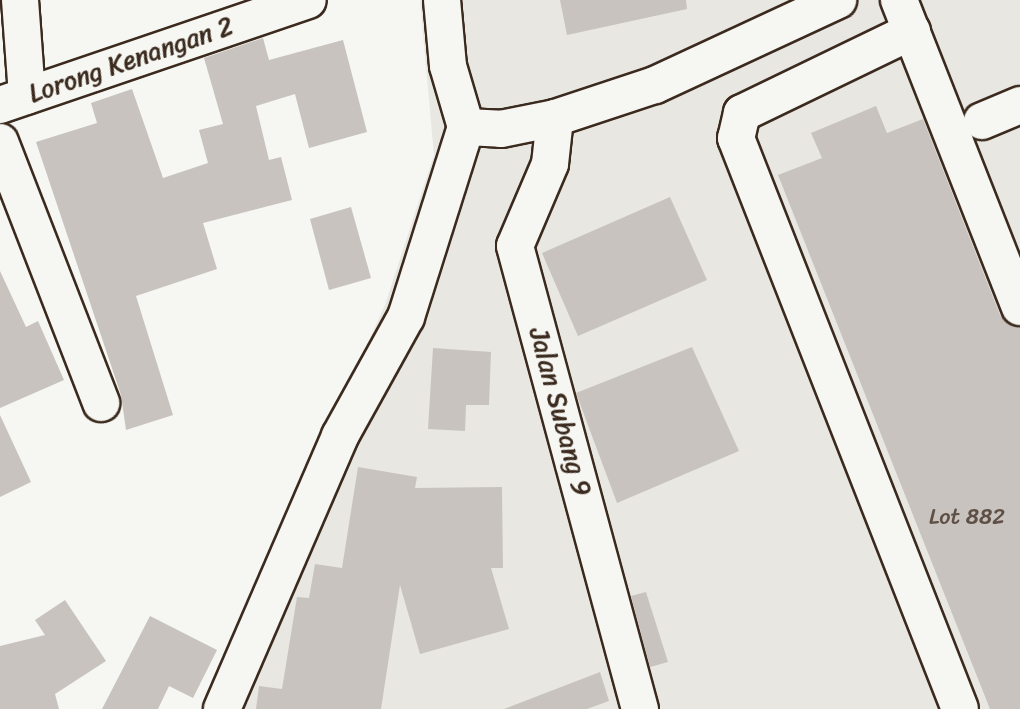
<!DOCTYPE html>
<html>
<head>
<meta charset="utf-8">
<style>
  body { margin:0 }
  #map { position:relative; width:1020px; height:709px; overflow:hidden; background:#f6f6f2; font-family:Sriracha,sans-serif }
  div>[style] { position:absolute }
  .built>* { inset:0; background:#e8e7e2 }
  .building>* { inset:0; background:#c8c3be }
  .roads { filter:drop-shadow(2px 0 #3b2a1e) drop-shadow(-2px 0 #3b2a1e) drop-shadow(0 2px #3b2a1e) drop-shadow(0 -2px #3b2a1e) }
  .minor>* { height:36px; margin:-18px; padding:0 18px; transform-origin:18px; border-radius:18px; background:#f6f6f2 }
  span { translate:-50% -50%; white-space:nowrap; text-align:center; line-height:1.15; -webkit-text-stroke:7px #f6f6f2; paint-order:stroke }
  .number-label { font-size:22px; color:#5e5046 }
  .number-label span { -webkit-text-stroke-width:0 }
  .street-label { font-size:26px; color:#3b2a1e }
</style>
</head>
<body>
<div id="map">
  <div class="built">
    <div style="clip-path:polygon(420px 0,1020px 0,1020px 709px,202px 709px,385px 305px,434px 155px)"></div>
  </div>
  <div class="building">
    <div style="clip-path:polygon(560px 0,686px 0,687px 9px,567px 35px)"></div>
    <div style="clip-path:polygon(263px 38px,269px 60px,343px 40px,367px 132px,309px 148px,295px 94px,256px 106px,269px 160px,281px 157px,292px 200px,203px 223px,217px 269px,136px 296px,173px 415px,126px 430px,121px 395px,36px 142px,97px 123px,91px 103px,132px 89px,163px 178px,208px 163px,199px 130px,223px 124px,204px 58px)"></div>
    <div style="clip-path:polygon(876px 106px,887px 133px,923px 119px,1000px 315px,1020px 328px,1020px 709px,990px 709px,778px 175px,822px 158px,811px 133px)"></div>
    <div style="clip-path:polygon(670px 197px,707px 280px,578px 336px,542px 253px)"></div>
    <div style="clip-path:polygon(351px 207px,371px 278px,329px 290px,310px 219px)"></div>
    <div style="clip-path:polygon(0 271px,26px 327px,38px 321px,64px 380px,0 408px)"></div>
    <div style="clip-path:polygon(692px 347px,739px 451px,617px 503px,576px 393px)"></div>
    <div style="clip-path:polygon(433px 348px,491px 352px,489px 405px,466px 405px,465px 431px,428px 429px)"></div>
    <div style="clip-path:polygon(0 415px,31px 482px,0 497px)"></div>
    <div style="clip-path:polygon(358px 467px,417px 477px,415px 488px,502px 487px,503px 568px,491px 568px,509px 629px,420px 654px,400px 585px,381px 709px,256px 709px,259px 686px,282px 689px,297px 597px,309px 598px,315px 564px,342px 568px)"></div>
    <div style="clip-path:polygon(646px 592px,668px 662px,650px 667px,631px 596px)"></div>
    <div style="clip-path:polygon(65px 600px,106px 661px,55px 694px,59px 709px,0 709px,0 646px,45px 635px,35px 620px)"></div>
    <div style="clip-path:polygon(150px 616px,217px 650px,193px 698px,169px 686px,158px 709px,102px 709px)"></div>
    <div style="clip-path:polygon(600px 672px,609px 701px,587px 709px,504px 709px)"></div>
  </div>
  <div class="roads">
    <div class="minor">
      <div style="left:20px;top:0;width:96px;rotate:85.8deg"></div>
      <div style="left:442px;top:0;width:66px;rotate:84.8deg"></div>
      <div style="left:448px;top:66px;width:64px;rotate:73.6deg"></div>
      <div style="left:899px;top:0;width:330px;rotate:68.5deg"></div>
      <div style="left:912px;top:31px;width:189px;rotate:154.2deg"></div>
      <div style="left:742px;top:113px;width:26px;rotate:103deg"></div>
      <div style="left:736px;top:138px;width:613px;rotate:68.58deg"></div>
      <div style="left:0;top:105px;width:325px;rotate:-18.8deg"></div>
      <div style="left:555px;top:118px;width:46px;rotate:96.2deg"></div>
      <div style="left:550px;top:164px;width:89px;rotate:113.1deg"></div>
      <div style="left:515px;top:246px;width:480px;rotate:74.9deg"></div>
      <div style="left:982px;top:121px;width:41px;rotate:-22.8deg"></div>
      <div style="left:466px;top:127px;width:35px;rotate:3deg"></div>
      <div style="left:501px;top:129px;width:55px;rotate:-11.5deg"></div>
      <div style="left:555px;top:118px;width:105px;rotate:-18.3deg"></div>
      <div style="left:655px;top:85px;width:202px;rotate:-24.9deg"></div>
      <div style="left:0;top:142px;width:280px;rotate:68.8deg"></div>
      <div style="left:222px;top:709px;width:297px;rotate:-66.6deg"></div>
      <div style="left:340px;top:436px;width:136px;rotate:-61deg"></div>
      <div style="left:406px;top:317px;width:199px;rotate:-72.5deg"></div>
    </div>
  </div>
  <div class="number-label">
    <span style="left:967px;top:517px">Lot 882</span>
  </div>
  <div class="street-label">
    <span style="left:131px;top:60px;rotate:-19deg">Lorong Kenangan 2</span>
    <span style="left:560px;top:412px;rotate:75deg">Jalan Subang 9</span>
  </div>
</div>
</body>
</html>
